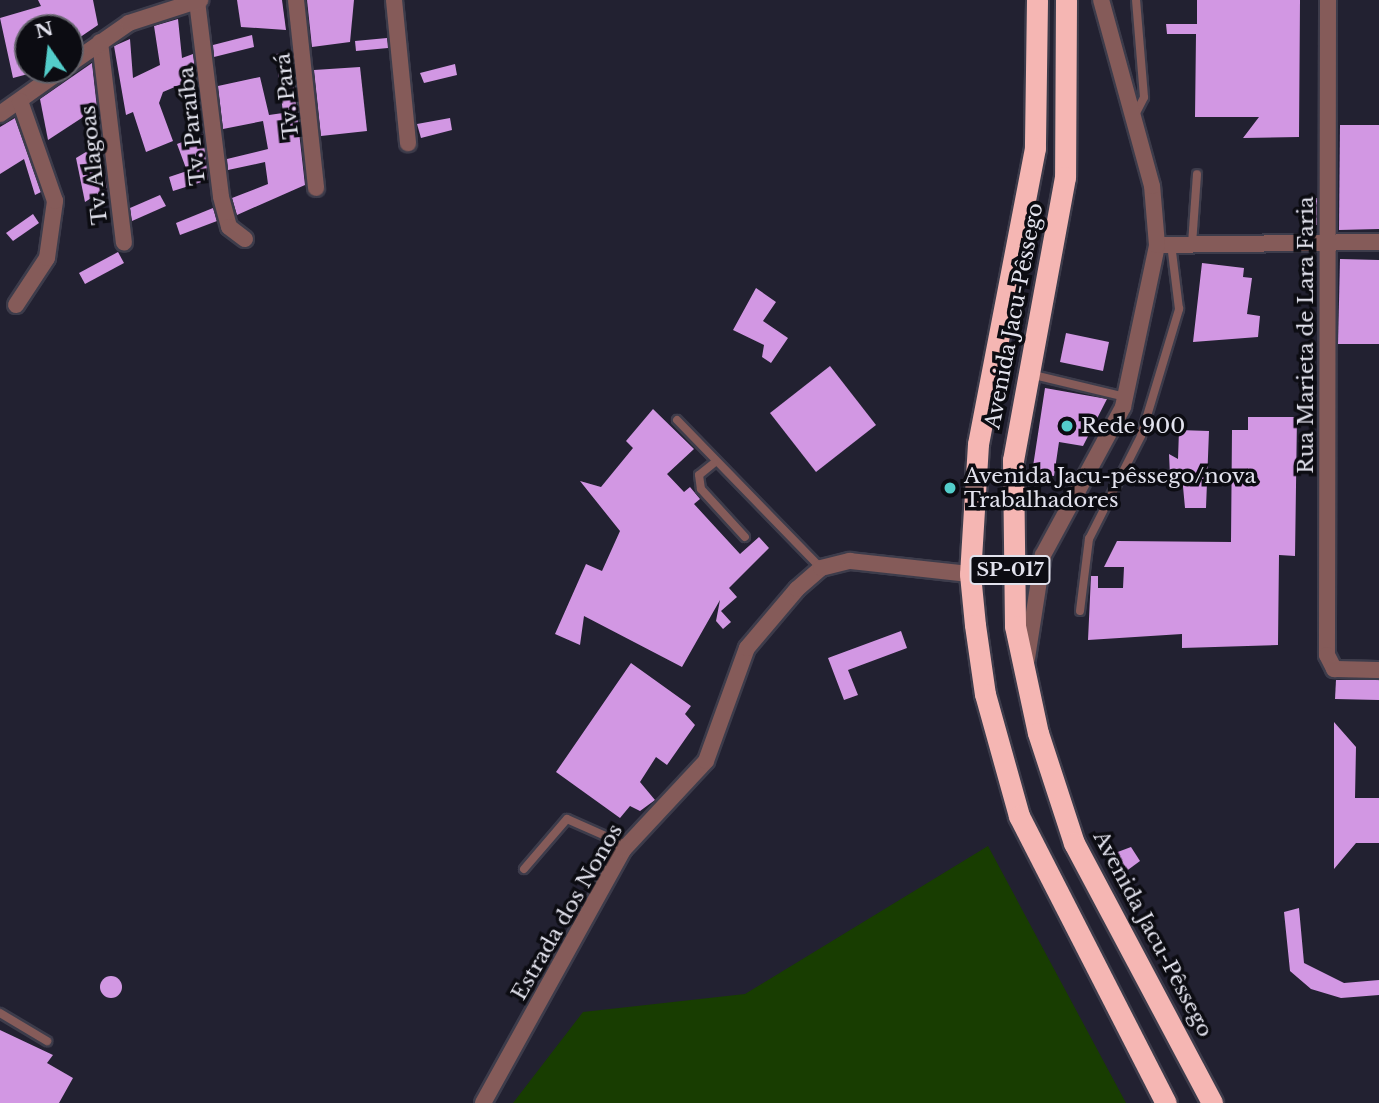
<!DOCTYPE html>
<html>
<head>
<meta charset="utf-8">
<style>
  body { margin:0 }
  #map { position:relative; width:1379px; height:1103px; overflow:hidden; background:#222131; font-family:"Libre Baskerville",serif }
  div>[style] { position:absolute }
  .green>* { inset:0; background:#183d01 }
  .building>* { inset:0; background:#d297e3 }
  .round { border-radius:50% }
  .roads { filter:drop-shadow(2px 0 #3d3c4b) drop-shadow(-2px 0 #3d3c4b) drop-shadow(0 2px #3d3c4b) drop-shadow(0 -2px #3d3c4b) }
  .lane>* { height:8px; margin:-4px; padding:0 4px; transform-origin:4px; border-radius:4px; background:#855b59 }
  .street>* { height:16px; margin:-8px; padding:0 8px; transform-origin:8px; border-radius:8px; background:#855b59 }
  .highway>* { height:21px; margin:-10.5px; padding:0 10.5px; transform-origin:10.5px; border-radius:10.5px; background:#f5b6b3 }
  .dots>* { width:19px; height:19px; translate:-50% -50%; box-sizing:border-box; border:4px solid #0c0c12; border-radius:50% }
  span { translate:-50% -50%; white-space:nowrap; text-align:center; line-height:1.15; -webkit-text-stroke:7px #0c0c12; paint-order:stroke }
  .shield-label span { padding:2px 5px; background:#0c0c12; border:2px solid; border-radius:5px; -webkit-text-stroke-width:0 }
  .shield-label { font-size:19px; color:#e2e2ed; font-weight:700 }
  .street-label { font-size:21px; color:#e2e2ed }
  .poi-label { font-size:21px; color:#e2e2ed }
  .left { translate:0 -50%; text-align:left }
  .north { position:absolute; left:14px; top:14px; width:70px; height:70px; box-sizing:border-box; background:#0c0c12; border:2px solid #62626a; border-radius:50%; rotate:346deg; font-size:19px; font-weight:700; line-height:28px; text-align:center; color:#e2e2ed }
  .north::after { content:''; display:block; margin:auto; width:24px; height:32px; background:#53cdca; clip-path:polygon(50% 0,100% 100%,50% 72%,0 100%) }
</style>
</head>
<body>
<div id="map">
  <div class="green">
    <div style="clip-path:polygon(988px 846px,1126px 1103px,513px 1103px,583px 1012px,745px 994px)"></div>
  </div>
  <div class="building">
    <div style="clip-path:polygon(38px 0,93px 0,98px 25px,70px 44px,70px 28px,28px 28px,28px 74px,13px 78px,0 18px,41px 6px)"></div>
    <div style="clip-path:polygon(237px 0,282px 0,286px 30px,241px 27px)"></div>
    <div style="clip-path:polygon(307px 0,354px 0,350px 42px,312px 47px)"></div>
    <div style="clip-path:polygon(1197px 0,1300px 0,1299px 137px,1243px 138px,1259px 117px,1195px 117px,1196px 34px,1167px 34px,1166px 24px,1197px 24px)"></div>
    <div style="clip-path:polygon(178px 19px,182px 58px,193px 54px,196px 78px,163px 92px,159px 103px,173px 141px,146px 152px,133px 112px,126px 115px,114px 46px,130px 39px,133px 78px,160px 65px,154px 26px)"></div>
    <div style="clip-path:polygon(252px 35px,254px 47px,214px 57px,213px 45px)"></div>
    <div style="clip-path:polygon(387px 38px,388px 48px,356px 51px,355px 41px)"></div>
    <div style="clip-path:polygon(290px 52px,305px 185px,237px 215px,232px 198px,268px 184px,265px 162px,228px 170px,227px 159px,268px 149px,263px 121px,223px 129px,218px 86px,260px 77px,269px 115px,283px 113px,276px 54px)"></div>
    <div style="clip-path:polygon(92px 63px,97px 108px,48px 140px,40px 99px)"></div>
    <div style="clip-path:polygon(455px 64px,457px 75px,424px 83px,420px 73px)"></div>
    <div style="clip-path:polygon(360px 67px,367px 131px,321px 136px,314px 70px)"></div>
    <div style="clip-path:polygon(15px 118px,41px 192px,35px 195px,24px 159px,0 174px,0 127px)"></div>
    <div style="clip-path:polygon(450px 118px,452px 130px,421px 138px,417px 124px)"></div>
    <div style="clip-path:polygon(1340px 125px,1379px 125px,1379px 229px,1339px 230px)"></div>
    <div style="clip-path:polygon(203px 134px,208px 180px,173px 191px,169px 177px,187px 171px,177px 144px)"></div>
    <div style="clip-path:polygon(101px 143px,107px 188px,85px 202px,76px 158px)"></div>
    <div style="clip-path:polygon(160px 195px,166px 206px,132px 221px,130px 208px)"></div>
    <div style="clip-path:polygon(1310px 198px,1317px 198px,1317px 225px,1312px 225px)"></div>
    <div style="clip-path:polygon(213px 208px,217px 221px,180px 235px,176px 223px)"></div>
    <div style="clip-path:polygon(33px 214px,39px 223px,13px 241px,6px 233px)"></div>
    <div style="clip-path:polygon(118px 252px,124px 263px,85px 284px,79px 273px)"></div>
    <div style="clip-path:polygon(1340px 259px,1379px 260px,1379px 344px,1338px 344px)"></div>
    <div style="clip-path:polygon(1202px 263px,1244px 268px,1243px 277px,1252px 278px,1247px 314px,1260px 316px,1258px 337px,1193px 342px)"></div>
    <div style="clip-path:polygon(756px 288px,776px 302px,763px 321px,788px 338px,771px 363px,762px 357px,764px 345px,733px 330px)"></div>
    <div style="clip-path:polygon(1066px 333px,1109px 342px,1103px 371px,1060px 362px)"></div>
    <div style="clip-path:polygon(830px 366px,876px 425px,816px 472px,770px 413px)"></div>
    <div style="clip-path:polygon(1045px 388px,1107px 399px,1083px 446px,1059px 442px,1054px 476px,1032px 473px)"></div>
    <div style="clip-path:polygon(653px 409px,694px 449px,667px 474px,684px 492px,690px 487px,700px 499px,694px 504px,740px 554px,759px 537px,769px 548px,729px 588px,737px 597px,721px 611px,731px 622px,723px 629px,716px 621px,720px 600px,682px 667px,584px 616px,580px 645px,555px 634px,586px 564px,602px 571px,620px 531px,580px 481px,601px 487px,633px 448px,626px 441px)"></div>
    <div style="clip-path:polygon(1248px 417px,1297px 417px,1295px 556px,1279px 555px,1278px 645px,1182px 648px,1182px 634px,1088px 640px,1091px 576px,1098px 576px,1098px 588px,1123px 588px,1124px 567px,1104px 567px,1117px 541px,1231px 542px,1232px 430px,1248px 430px)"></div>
    <div style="clip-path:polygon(1179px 430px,1209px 431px,1206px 508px,1185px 508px,1182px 476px,1170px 476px,1169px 454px,1178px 459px)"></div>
    <div style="clip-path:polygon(901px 631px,907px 648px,848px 670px,858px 695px,844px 700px,828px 658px)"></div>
    <div style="clip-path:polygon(631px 663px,691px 706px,685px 714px,695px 725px,667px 765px,656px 757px,640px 782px,655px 800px,640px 811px,630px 806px,620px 818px,556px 772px)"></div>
    <div style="clip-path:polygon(1336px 680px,1379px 680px,1379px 700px,1335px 699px)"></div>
    <div style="clip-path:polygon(1334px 722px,1356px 747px,1355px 798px,1379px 798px,1379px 843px,1356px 843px,1334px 869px)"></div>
    <div style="clip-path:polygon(1131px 847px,1140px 861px,1121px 875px,1107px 856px)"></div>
    <div style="clip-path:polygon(1299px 908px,1304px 963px,1344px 983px,1379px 980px,1379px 995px,1341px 998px,1311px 989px,1290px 971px,1284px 912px)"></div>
    <div class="round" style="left:100px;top:976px;width:22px;height:22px"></div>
    <div style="clip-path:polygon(0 1030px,53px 1055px,47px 1063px,73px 1078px,59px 1103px,0 1103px)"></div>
  </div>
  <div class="roads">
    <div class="lane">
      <div style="left:1134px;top:117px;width:22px;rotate:-63deg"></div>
      <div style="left:1144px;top:97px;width:97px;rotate:-94.7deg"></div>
      <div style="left:1192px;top:244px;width:70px;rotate:-85.9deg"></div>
      <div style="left:1030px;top:374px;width:98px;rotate:13.6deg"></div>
      <div style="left:677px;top:420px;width:206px;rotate:45.8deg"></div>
      <div style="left:714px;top:463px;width:19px;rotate:141deg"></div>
      <div style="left:699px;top:475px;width:14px;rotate:82deg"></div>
      <div style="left:701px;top:489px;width:65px;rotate:47.5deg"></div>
      <div style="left:1080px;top:611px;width:73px;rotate:-82.9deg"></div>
      <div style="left:1089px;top:539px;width:115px;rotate:-63.2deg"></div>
      <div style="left:1141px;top:436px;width:133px;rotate:-73.3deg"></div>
      <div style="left:1179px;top:309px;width:65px;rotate:-97deg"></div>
      <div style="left:524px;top:869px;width:66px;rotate:-49.3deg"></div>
      <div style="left:567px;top:819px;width:64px;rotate:23.8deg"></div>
      <div style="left:0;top:1013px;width:55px;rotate:30.8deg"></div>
    </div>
    <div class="street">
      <div style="left:296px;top:0;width:189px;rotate:83.9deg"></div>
      <div style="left:394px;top:0;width:144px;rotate:84.4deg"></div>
      <div style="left:1328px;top:0;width:655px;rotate:90.09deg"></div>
      <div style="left:1327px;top:655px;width:16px;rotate:63deg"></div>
      <div style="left:1334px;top:669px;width:45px;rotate:1.3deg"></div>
      <div style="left:197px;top:1px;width:197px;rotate:83deg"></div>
      <div style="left:221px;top:197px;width:31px;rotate:75deg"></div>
      <div style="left:229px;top:227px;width:20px;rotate:37deg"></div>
      <div style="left:100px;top:42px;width:202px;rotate:83.2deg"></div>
      <div style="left:70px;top:64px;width:72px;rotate:-34.8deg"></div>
      <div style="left:129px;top:23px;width:75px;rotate:-17.9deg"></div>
      <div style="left:0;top:114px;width:76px;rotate:-35.4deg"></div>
      <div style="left:1157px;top:245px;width:222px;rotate:-0.8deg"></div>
      <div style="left:16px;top:305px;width:56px;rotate:-56.6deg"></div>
      <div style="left:47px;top:258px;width:58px;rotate:-82deg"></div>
      <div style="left:55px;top:201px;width:106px;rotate:-109.3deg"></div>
      <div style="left:1027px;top:658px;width:104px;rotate:-81.2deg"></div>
      <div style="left:1043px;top:555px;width:168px;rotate:-61.6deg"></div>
      <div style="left:1123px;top:407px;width:166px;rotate:-78.1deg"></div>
      <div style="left:1157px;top:245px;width:59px;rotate:-94.8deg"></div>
      <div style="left:1152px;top:186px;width:193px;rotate:-105.3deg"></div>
      <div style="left:483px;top:1103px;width:291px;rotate:-61deg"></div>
      <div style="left:624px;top:849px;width:120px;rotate:-47deg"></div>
      <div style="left:706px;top:761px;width:120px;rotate:-70.1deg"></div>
      <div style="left:747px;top:648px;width:77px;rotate:-49.7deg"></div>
      <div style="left:797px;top:589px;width:32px;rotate:-41deg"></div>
      <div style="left:821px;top:568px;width:30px;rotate:-14deg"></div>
      <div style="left:850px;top:561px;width:121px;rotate:6.2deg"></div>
    </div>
    <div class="highway">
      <div style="left:1037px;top:0;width:148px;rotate:90.8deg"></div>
      <div style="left:1035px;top:148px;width:301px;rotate:100.9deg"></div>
      <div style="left:978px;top:444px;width:130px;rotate:93.5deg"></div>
      <div style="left:970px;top:574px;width:51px;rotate:84.4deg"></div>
      <div style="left:975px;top:625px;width:70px;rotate:81.8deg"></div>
      <div style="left:985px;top:694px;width:127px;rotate:74.4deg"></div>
      <div style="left:1019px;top:816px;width:322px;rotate:62.9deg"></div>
      <div style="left:1066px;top:0;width:177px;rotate:90.3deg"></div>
      <div style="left:1065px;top:177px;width:288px;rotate:100.4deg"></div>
      <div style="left:1013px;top:460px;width:166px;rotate:89.3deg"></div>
      <div style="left:1015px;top:626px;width:109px;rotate:77.9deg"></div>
      <div style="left:1038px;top:733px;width:116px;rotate:71.9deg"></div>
      <div style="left:1074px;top:843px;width:294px;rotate:62deg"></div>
    </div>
  </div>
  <div class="dots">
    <div style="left:1067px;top:426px;background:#53cdca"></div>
    <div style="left:950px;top:488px;background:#53cdca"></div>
  </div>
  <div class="shield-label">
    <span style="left:1010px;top:570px">SP-017</span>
  </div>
  <div class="street-label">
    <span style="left:287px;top:96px;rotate:-96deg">Tv. Pará</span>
    <span style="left:192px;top:126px;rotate:-96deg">Tv. Paraíba</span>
    <span style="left:94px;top:165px;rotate:-96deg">Tv. Alagoas</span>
    <span style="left:1014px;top:316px;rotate:-79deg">Avenida Jacu-Pêssego</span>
    <span style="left:1306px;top:335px;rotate:-90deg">Rua Marieta de Lara Faria</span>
    <span style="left:567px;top:912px;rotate:-60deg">Estrada dos Nonos</span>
    <span style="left:1153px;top:934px;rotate:62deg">Avenida Jacu-Pêssego</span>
  </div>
  <div class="poi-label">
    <span class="left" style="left:1081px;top:426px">Rede 900</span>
    <span class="left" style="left:964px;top:488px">Avenida Jacu-pêssego/nova<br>Trabalhadores</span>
  </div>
  <div class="north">N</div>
</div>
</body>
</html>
